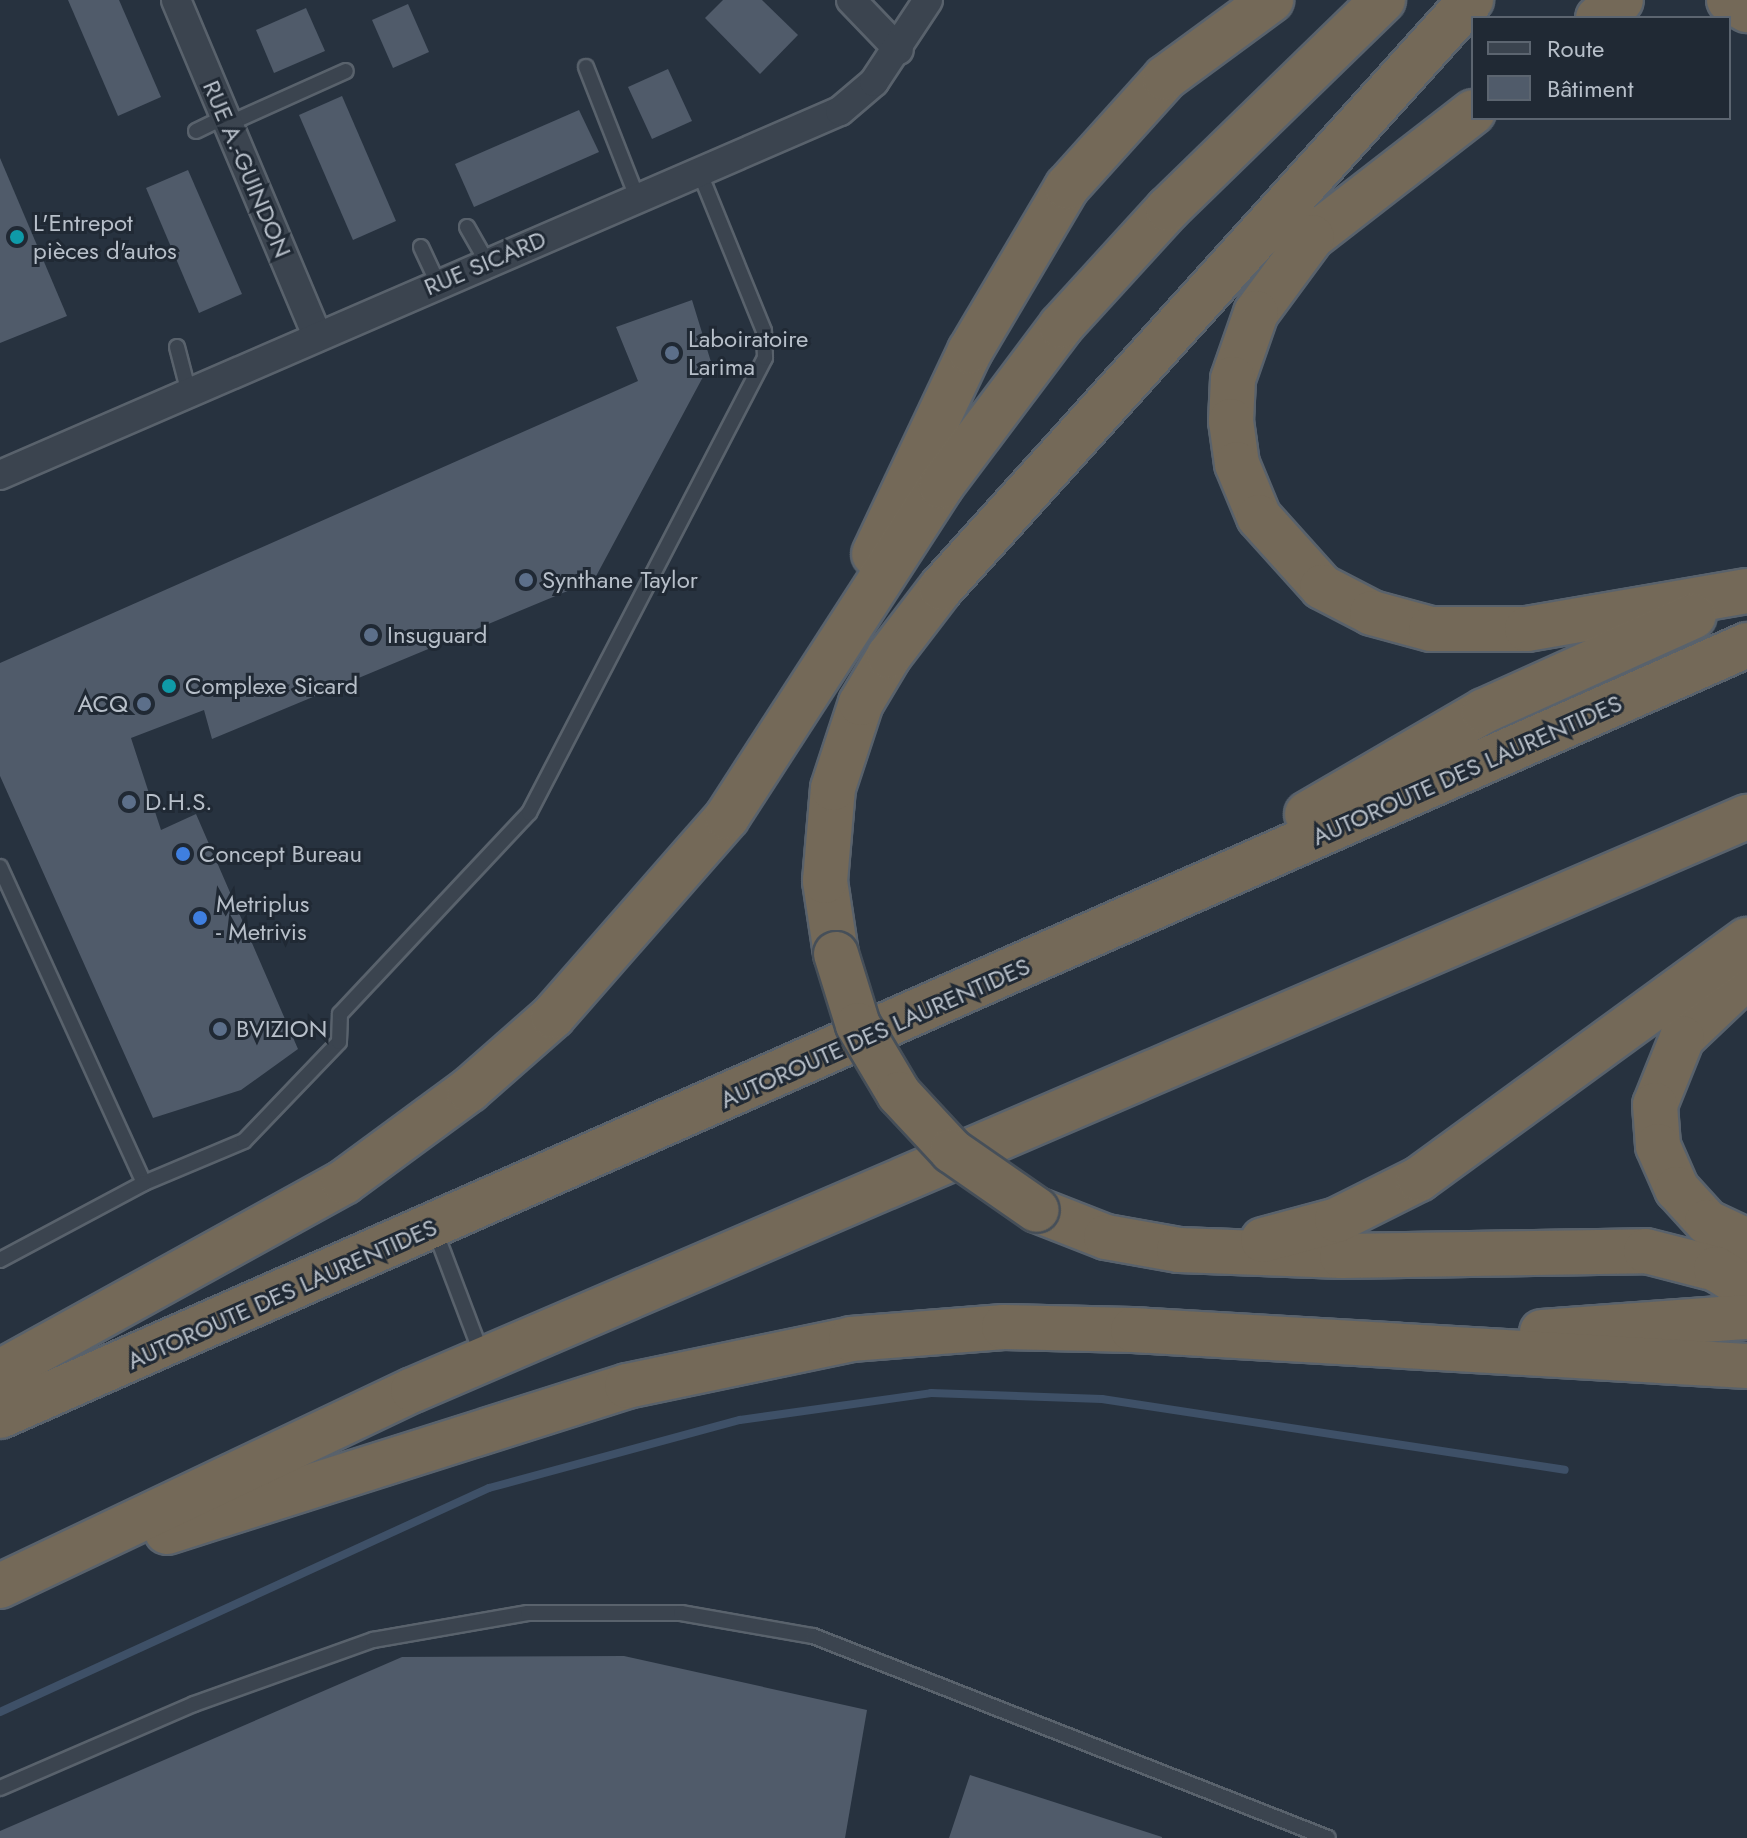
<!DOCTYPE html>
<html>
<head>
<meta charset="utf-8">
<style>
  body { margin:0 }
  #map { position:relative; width:1747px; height:1838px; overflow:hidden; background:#27323f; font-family:Jost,sans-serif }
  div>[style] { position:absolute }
  .stream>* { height:8px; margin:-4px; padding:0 4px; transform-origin:4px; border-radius:4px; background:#3e5067 }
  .building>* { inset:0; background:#505b6a }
  .roads { filter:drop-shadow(2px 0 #59626c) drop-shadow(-2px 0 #59626c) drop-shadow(0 2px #59626c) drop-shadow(0 -2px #59626c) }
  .service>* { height:14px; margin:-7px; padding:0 7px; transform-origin:7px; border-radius:7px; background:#3b444f }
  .minor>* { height:28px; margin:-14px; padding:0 14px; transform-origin:14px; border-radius:14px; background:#3b444f }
  .motorway>* { height:44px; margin:-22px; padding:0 22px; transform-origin:22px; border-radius:22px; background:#746958 }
  .bridges { filter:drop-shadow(2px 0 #464f59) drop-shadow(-2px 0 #464f59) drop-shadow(0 2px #464f59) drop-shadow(0 -2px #464f59) }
  .motorway-bridge>* { height:44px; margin:-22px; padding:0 22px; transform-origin:22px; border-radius:22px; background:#746958 }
  .dots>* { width:22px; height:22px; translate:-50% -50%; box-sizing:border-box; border:4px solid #202934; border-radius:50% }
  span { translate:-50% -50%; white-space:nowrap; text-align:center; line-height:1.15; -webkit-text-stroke:6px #202934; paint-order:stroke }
  .street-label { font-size:24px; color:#b7bfc9 }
  .poi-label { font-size:24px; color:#b7bfc9 }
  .left { translate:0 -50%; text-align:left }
  .right { translate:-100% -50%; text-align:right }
  .legend { position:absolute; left:1471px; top:16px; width:260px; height:104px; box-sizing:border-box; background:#202934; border:2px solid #5c6570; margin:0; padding:10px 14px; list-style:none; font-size:24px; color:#b7bfc9 }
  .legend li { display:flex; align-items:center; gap:16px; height:40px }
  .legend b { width:40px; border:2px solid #5c6570 }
</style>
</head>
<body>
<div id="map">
  <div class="stream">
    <div style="left:0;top:1712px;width:538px;rotate:-24.61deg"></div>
    <div style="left:489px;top:1488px;width:260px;rotate:-15.2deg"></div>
    <div style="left:740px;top:1420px;width:193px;rotate:-8deg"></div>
    <div style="left:931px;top:1393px;width:171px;rotate:2deg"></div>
    <div style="left:1102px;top:1399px;width:468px;rotate:8.7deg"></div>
  </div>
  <div class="building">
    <div style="clip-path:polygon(68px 0,119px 0,161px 97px,118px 116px)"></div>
    <div style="clip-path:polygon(723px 0,762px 0,798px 35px,760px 74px,705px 18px)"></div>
    <div style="clip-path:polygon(408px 4px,429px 52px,393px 68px,372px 20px)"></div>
    <div style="clip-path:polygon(306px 8px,325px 51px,274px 73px,256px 30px)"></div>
    <div style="clip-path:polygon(668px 69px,692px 121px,652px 139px,628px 87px)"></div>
    <div style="clip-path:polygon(342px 96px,396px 221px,353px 240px,299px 115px)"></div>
    <div style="clip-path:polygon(579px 110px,599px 152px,474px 207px,455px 164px)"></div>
    <div style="clip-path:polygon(0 158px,67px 316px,0 343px)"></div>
    <div style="clip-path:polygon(188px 170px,242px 294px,199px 313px,146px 188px)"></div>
    <div style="clip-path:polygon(692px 300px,711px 362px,594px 580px,212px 739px,204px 710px,131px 738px,161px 830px,196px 814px,298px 1049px,241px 1090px,153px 1118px,0 776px,0 663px,638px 381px,616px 327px)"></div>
    <div style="clip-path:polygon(624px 1656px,867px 1710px,845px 1838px,0 1838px,0 1831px,402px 1657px)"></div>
    <div style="clip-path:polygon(970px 1775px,1162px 1837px,1162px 1838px,949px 1838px)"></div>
  </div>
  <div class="roads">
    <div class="service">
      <div style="left:586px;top:67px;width:140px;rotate:68.6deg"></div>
      <div style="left:228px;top:124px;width:129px;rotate:-24.2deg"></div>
      <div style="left:196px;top:131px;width:32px;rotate:-26deg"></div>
      <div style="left:467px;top:227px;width:40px;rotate:60.3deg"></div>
      <div style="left:421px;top:247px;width:40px;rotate:65deg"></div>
      <div style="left:177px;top:347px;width:48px;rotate:75.4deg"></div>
      <div style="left:0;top:867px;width:347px;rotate:65.5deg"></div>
      <div style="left:144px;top:1183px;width:108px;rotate:-22.8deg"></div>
      <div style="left:244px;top:1141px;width:137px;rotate:-46.2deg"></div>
      <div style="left:339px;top:1042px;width:28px;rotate:-88deg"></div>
      <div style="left:340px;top:1014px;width:276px;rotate:-46.8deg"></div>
      <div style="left:529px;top:813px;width:513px;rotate:-62.59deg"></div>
      <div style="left:765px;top:358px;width:27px;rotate:-92deg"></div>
      <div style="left:764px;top:331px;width:173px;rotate:-112.1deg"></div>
      <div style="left:434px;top:1228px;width:136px;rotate:69.3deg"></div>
      <div style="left:0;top:1260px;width:163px;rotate:-28.1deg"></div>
      <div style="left:0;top:1788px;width:211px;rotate:-23.4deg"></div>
      <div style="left:194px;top:1704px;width:190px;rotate:-19.7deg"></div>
      <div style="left:373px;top:1640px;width:157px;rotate:-9.9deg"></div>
      <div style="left:528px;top:1613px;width:153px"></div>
      <div style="left:681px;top:1613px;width:134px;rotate:9.9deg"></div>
      <div style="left:813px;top:1636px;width:553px;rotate:21.42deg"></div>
    </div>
    <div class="minor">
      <div style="left:176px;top:0;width:363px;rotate:67.2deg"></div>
      <div style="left:851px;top:0;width:69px;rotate:46.2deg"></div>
      <div style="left:0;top:475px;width:915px;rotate:-23.43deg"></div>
      <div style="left:840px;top:111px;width:45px;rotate:-40.5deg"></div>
      <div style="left:874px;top:82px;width:98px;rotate:-56.6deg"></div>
    </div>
    <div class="motorway">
      <div style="left:1729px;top:0;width:21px;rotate:29deg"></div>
      <div style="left:1598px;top:18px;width:29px;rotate:-38deg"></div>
      <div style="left:1473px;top:112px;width:204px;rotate:142.2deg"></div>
      <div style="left:1312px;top:237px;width:94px;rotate:126.4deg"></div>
      <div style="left:1256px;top:313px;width:70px;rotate:109.2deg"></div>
      <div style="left:1233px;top:379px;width:42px;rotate:92.7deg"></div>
      <div style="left:1231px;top:421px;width:43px;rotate:82.1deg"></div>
      <div style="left:1237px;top:464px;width:57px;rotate:67.5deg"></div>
      <div style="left:1259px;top:517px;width:94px;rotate:48deg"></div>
      <div style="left:1322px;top:587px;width:56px;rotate:27.5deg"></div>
      <div style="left:1372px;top:613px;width:61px;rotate:15.2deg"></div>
      <div style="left:1431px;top:629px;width:96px"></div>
      <div style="left:1527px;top:629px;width:223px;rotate:-9.8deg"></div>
      <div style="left:874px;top:554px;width:225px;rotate:-64.7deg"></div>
      <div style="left:970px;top:351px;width:191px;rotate:-59.4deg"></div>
      <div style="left:1067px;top:187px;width:147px;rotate:-48deg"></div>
      <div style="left:1165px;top:78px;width:132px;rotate:-36.3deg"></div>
      <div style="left:1307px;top:814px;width:205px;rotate:-30.2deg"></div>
      <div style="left:1484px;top:711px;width:230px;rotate:-24.3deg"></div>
      <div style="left:836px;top:954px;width:74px;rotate:-98.6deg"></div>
      <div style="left:825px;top:881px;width:93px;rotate:-85.1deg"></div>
      <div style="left:833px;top:788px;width:89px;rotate:-71.8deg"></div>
      <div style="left:861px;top:703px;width:55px;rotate:-59.2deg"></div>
      <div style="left:889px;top:656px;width:86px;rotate:-52.6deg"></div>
      <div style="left:941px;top:588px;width:792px;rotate:-47.97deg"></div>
      <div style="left:1747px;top:976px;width:90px;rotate:136.4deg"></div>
      <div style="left:1682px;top:1038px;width:72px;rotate:111.9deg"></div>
      <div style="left:1655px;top:1105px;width:41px;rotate:85.8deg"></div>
      <div style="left:1658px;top:1146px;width:47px;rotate:66.2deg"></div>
      <div style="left:1677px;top:1189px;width:45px;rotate:47.7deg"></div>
      <div style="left:1707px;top:1222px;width:44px;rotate:25.4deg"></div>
      <div style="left:1037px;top:1210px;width:74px;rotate:21.4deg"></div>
      <div style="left:1106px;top:1237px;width:74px;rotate:10.1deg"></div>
      <div style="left:1179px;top:1250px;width:163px;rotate:2.1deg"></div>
      <div style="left:1342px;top:1256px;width:304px;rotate:-0.9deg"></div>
      <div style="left:1646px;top:1251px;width:72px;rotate:14.4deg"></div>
      <div style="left:1716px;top:1269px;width:36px;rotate:32deg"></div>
      <div style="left:1263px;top:1240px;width:77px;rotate:-15.1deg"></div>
      <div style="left:1337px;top:1220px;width:92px;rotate:-26.6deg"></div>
      <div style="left:1419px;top:1179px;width:406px;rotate:-36.1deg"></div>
      <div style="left:1542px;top:1332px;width:206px;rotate:-4.2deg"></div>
      <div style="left:0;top:1372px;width:393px;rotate:-28.9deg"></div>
      <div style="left:344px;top:1182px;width:155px;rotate:-36.4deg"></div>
      <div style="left:469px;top:1090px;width:112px;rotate:-41.4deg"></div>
      <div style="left:553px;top:1016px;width:264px;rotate:-48.8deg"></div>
      <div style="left:727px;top:817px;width:394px;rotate:-57.1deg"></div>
      <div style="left:941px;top:486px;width:200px;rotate:-53.1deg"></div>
      <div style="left:1061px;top:326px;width:159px;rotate:-47.6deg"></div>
      <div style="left:1168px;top:209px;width:300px;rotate:-44.2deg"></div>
      <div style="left:0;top:1416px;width:1910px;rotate:-23.81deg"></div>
      <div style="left:167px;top:1532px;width:483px;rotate:-17.6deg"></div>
      <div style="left:627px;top:1386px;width:229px;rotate:-11.8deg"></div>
      <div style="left:851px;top:1339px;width:153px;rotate:-4.5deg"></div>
      <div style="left:1004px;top:1327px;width:129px;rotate:1.3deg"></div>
      <div style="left:1133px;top:1330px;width:615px;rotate:3.36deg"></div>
      <div style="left:0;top:1586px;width:457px;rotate:-25.4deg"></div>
      <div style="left:413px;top:1390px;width:1452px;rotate:-23.25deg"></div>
    </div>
  </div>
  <div class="bridges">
    <div class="motorway-bridge">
      <div style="left:836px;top:954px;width:74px;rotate:72.8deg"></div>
      <div style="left:858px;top:1025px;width:80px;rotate:59.3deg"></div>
      <div style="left:899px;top:1094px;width:78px;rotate:47.1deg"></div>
      <div style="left:952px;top:1151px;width:103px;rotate:34.8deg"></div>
    </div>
  </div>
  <div class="dots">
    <div style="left:17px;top:237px;background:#0f9aa8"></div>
    <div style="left:672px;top:353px;background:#5c6f8a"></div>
    <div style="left:526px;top:580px;background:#5c6f8a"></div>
    <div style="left:371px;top:635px;background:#5c6f8a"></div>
    <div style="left:169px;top:686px;background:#0f9aa8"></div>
    <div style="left:144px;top:704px;background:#5c6f8a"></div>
    <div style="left:129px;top:802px;background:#5c6f8a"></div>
    <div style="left:183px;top:854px;background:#3f7fe0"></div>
    <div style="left:200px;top:918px;background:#3f7fe0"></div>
    <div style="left:220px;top:1029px;background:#5c6f8a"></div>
  </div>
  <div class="street-label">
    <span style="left:247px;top:169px;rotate:67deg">RUE A.-GUINDON</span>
    <span style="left:485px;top:263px;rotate:-23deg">RUE SICARD</span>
    <span style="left:1467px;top:770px;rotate:-24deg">AUTOROUTE DES LAURENTIDES</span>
    <span style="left:875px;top:1033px;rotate:-24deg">AUTOROUTE DES LAURENTIDES</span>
    <span style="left:282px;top:1294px;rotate:-24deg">AUTOROUTE DES LAURENTIDES</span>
  </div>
  <div class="poi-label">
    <span class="left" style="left:33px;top:237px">L'Entrepot<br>pièces d'autos</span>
    <span class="left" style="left:688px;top:353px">Laboiratoire<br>Larima</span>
    <span class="left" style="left:542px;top:580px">Synthane Taylor</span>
    <span class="left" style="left:387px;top:635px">Insuguard</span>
    <span class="left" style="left:185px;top:686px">Complexe Sicard</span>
    <span class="right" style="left:128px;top:704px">ACQ</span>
    <span class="left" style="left:145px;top:802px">D.H.S.</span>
    <span class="left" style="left:199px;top:854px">Concept Bureau</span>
    <span class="left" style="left:216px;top:918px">Metriplus<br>- Metrivis</span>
    <span class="left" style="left:236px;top:1029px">BVIZION</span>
  </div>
  <ul class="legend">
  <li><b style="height:10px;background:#3b444f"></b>Route</li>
  <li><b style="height:22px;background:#505b6a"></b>Bâtiment</li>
  </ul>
</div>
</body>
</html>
